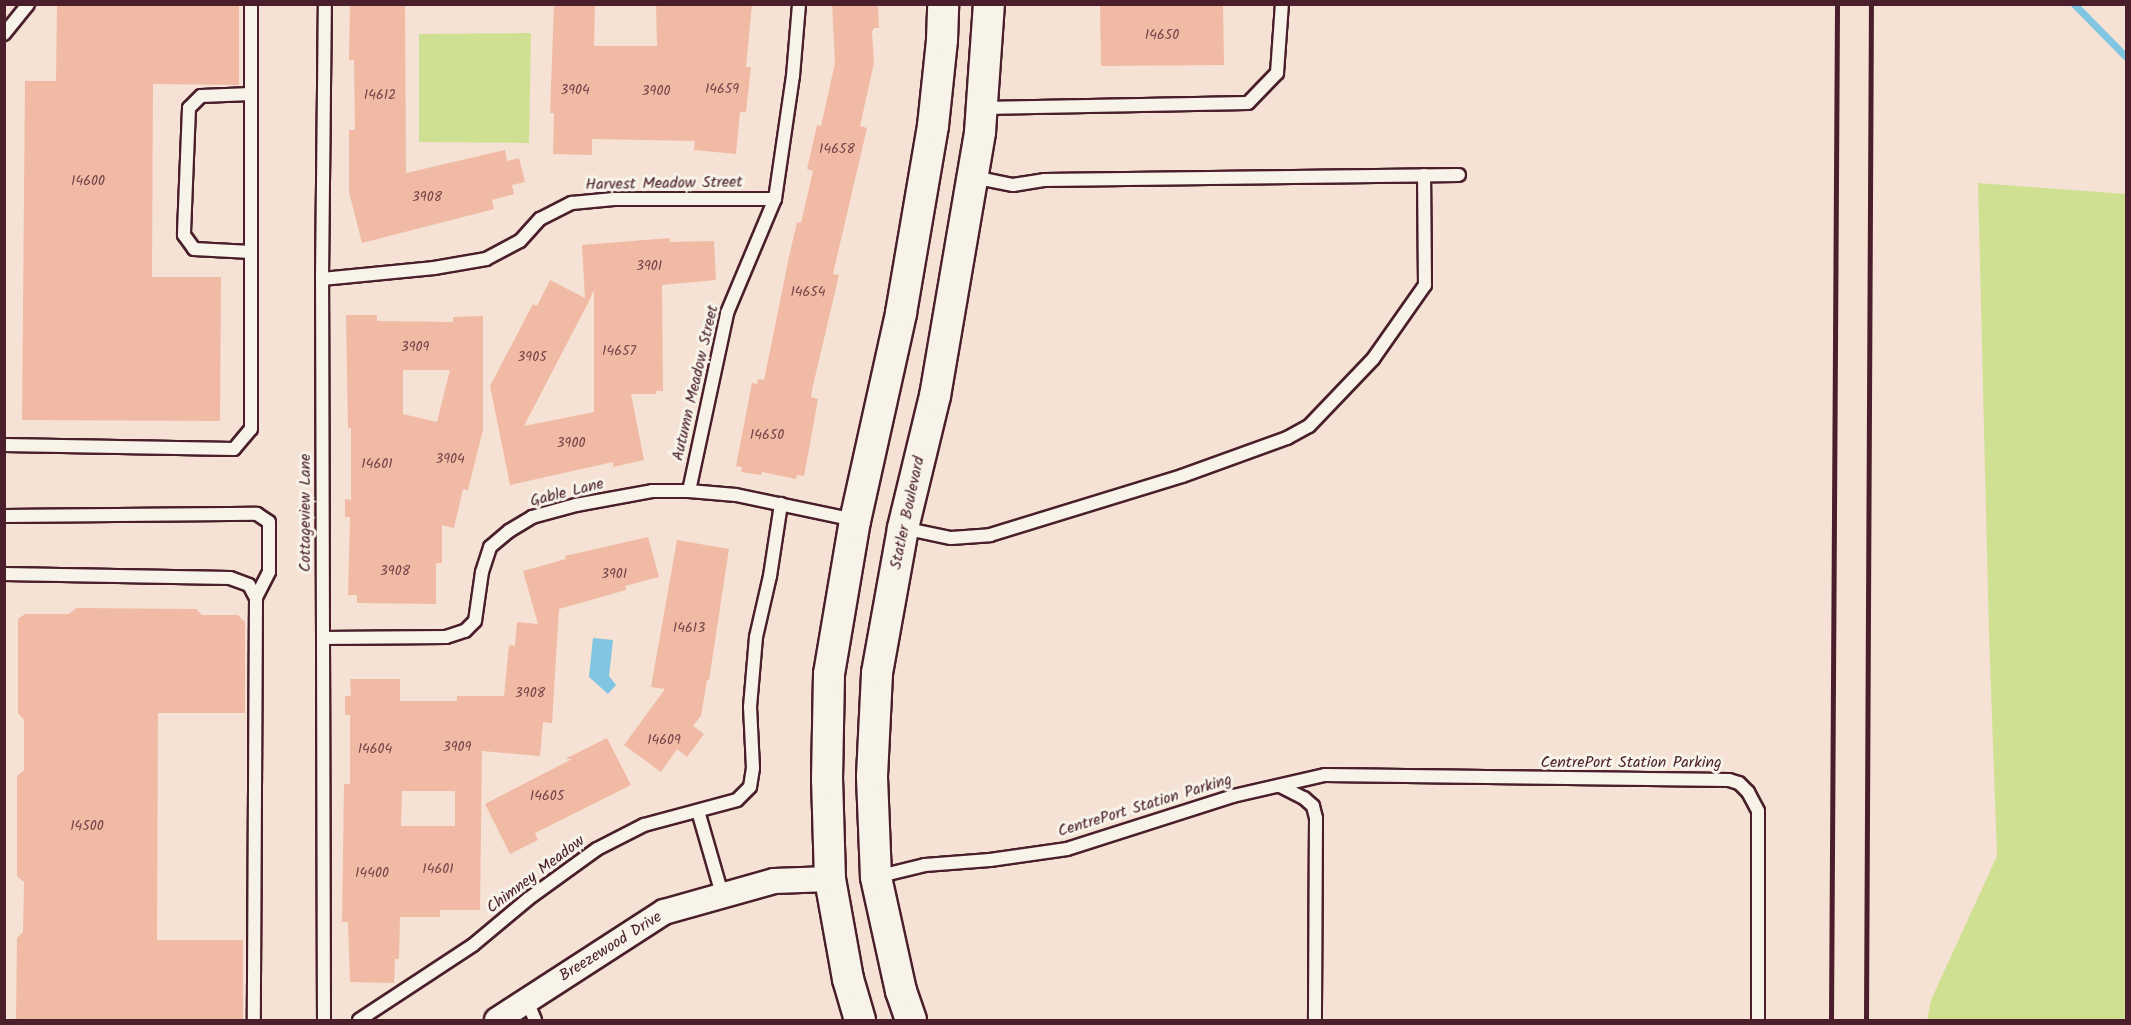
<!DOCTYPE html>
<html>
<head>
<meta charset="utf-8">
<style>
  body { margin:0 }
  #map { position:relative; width:2131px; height:1025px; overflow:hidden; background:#f5e2d4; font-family:Kalam,sans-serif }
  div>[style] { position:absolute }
  .green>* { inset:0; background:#d0e093 }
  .water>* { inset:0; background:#80c5e1 }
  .stream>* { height:7px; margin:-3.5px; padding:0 3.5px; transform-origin:3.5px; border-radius:3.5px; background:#80c5e1 }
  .building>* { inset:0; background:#f1baa5 }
  .roads { filter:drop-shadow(2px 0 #4a1f2b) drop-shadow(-2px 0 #4a1f2b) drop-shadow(0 2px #4a1f2b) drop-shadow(0 -2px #4a1f2b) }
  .service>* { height:12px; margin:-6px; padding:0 6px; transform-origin:6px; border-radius:6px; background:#f7f3e8 }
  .minor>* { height:24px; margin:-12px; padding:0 12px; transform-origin:12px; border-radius:12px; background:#f7f3e8 }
  .tertiary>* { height:30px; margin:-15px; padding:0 15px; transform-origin:15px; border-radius:15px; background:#f7f3e8 }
  .rail>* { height:4.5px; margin:-2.25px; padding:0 2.25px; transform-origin:2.25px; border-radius:2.25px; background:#4a1f2b }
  span { translate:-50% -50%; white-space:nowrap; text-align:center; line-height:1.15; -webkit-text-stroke:6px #f7f3e8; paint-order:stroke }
  .number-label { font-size:14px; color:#74464a }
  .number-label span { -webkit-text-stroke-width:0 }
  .street-label { font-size:16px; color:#4a1f2b }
  .frame { position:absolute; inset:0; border:6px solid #4a1f2b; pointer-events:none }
</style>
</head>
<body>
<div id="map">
  <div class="green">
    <div style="clip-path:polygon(531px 33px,529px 143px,419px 142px,419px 34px)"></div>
    <div style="clip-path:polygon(1978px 183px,2126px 194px,2126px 1020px,1927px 1020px,1931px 1000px,1997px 856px,1989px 634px)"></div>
  </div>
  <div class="water">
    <div style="clip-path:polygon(593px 638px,613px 640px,609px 676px,616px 685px,608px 694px,589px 677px)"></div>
  </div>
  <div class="stream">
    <div style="left:2074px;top:4px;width:74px;rotate:45.5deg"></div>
  </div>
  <div class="building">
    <div style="clip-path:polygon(57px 4px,239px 4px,239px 85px,153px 84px,152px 277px,221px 277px,220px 421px,22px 420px,25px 81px,56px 81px)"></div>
    <div style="clip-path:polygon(350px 4px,405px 4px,406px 173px,505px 150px,507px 161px,519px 158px,525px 182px,512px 185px,514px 194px,492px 200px,494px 209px,362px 243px,349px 192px,349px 130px,355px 130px,354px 60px,349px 60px)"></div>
    <div style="clip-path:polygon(554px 4px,595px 4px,594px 46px,657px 46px,656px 4px,752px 4px,746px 67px,751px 67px,746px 112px,740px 112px,736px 154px,694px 150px,695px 141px,592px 139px,592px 155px,553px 154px,554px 113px,550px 113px)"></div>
    <div style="clip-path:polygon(832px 4px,878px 4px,879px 28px,874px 28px,872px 32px,874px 63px,860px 126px,867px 128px,833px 274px,839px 275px,812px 390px,811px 397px,818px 399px,809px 449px,804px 476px,797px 475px,796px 479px,762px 472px,761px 475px,741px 472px,742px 467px,736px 466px,752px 383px,757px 384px,758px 379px,764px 380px,789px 257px,797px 222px,801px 223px,813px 171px,807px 169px,817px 125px,821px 126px,835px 63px)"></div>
    <div style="clip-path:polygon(1100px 4px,1223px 4px,1224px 65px,1101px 66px)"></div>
    <div style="clip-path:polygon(evenodd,670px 238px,670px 242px,714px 241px,716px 280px,662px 285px,663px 391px,656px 391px,656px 394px,631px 394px,644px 460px,613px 467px,613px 462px,510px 485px,490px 386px,533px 304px,537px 306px,550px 280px,585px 298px,582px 245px,670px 238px,594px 290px,594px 412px,524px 426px,589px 301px,594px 290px)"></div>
    <div style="clip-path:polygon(evenodd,346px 315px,377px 315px,377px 321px,453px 322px,453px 317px,483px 316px,483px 430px,468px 490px,463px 489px,454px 528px,442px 525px,442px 563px,436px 563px,436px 604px,357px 603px,357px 595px,348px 595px,350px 517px,345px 517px,345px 499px,351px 500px,351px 428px,348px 428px,346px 315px,403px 370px,450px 370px,437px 422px,403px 414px,403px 370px)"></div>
    <div style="clip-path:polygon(evenodd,648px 537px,659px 577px,625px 586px,626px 590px,559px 609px,552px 723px,543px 722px,540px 756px,482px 751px,480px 910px,440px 910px,440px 917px,400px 917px,399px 959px,395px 959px,394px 983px,350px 982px,348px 922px,342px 922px,344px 784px,350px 784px,350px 715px,345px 715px,345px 696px,351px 696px,350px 679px,400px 679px,400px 701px,457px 701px,457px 696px,504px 696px,509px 645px,515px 646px,517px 622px,538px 624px,523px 571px,566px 559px,565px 556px,648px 537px,402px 791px,455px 791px,455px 826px,401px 826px,402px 791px)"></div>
    <div style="clip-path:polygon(677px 540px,729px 549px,709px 680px,707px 680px,701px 716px,693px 726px,704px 734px,687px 757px,677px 749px,661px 772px,624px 745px,665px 689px,651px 687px)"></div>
    <div style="clip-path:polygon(76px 608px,196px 609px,202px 615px,238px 615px,245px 622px,245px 713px,158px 713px,157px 940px,243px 940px,243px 1020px,16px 1020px,17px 938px,23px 932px,24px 882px,17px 876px,17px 776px,24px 770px,24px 720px,18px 713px,18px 619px,25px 614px,69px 614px)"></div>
    <div style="clip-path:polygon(607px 738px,631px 785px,535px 833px,538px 840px,510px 854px,485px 804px,572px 759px,565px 759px)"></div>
  </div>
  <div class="roads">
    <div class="service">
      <div style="left:4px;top:34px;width:38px;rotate:-51deg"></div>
      <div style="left:251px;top:94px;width:50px;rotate:177.7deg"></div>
      <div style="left:201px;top:96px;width:17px;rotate:135deg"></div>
      <div style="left:189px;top:108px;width:127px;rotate:92.3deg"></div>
      <div style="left:184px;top:235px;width:17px;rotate:54deg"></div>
      <div style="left:194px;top:249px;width:57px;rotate:3deg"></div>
      <div style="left:982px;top:108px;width:266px;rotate:-1.1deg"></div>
      <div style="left:1248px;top:103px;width:42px;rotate:-46deg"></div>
      <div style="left:1277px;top:73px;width:69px;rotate:-85.9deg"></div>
      <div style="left:973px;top:177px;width:41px;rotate:11.3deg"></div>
      <div style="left:1013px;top:185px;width:31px;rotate:-9deg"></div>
      <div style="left:1044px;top:180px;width:415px;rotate:-0.7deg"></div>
      <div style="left:322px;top:279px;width:113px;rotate:-5.6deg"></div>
      <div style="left:434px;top:268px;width:53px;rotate:-9.8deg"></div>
      <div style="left:486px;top:259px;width:38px;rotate:-28deg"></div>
      <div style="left:520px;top:241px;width:30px;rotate:-48deg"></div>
      <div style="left:540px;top:219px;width:36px;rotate:-27deg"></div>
      <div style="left:572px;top:203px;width:42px;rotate:-5.4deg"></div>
      <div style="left:614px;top:199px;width:161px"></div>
      <div style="left:4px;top:445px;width:230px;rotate:1deg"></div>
      <div style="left:234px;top:449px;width:26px;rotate:-50deg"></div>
      <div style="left:251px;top:429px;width:425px;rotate:-90deg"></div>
      <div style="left:689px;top:491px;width:182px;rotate:-77.9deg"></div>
      <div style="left:727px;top:313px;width:124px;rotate:-67.2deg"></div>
      <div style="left:775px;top:199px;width:124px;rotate:-81.7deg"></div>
      <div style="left:793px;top:76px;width:72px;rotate:-85.2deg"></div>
      <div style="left:4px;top:516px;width:253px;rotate:-0.5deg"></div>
      <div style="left:257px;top:514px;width:14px;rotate:34deg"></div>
      <div style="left:269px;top:522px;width:50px;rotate:90deg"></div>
      <div style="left:269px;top:572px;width:29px;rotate:117deg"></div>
      <div style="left:903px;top:528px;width:49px;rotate:11.8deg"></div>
      <div style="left:951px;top:538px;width:39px;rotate:-4deg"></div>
      <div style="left:990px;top:535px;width:201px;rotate:-17.1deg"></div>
      <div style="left:1182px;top:476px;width:112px;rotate:-19.9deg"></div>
      <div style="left:1287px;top:438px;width:25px;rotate:-29deg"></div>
      <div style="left:1309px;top:426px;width:93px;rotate:-46.3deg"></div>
      <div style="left:1373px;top:359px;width:90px;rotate:-54.9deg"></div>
      <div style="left:1425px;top:285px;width:110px;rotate:-90.5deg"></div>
      <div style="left:4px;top:574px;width:226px;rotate:1deg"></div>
      <div style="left:230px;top:578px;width:20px;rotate:20deg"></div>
      <div style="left:249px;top:585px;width:15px;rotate:62deg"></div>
      <div style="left:256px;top:598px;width:422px;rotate:90.3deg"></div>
      <div style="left:323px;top:638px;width:123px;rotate:-0.5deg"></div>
      <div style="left:446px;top:637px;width:20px;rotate:-18deg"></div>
      <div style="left:465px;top:631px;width:14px;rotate:-45deg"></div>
      <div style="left:475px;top:621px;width:49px;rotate:-81.9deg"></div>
      <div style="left:482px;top:572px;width:26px;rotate:-72deg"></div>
      <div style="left:490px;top:547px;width:25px;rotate:-40deg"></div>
      <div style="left:509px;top:531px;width:27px;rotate:-31deg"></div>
      <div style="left:532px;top:517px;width:46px;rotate:-15.3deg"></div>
      <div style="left:576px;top:505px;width:77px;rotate:-10.4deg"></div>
      <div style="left:652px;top:491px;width:37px"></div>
      <div style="left:689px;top:491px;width:47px;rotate:4.9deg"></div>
      <div style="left:736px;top:495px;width:122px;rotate:11.9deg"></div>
      <div style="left:1280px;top:786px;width:27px;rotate:27deg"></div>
      <div style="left:1304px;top:798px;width:12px;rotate:42deg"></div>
      <div style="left:1313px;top:806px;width:12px;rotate:76deg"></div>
      <div style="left:1316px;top:818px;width:202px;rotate:90.3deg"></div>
      <div style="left:698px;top:811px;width:86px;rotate:73.9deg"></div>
      <div style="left:876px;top:877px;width:50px;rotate:-13.8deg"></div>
      <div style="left:925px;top:865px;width:65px;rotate:-4.4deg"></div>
      <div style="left:990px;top:860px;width:78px;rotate:-8.1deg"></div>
      <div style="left:1067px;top:849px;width:174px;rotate:-17.7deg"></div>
      <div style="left:1233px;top:796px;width:94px;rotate:-12.9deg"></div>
      <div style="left:1325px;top:775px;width:404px;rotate:0.7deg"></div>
      <div style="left:1729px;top:780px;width:10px;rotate:17deg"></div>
      <div style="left:1739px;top:783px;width:13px;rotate:45deg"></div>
      <div style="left:1748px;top:792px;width:21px;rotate:62deg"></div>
      <div style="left:1758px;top:811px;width:209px;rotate:90deg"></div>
      <div style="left:527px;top:1001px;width:21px;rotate:67deg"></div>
      <div style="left:324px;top:1020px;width:741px;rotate:-90.15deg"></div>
      <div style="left:322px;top:279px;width:275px;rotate:-89.4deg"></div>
      <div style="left:359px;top:1020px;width:136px;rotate:-33.3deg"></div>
      <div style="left:473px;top:945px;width:72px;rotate:-39.9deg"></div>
      <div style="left:528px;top:899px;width:85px;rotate:-35.9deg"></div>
      <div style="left:597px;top:849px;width:53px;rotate:-27.1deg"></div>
      <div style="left:644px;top:825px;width:96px;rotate:-15deg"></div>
      <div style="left:737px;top:800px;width:18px;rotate:-45deg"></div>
      <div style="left:750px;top:787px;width:19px;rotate:-81deg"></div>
      <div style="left:753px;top:768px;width:61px;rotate:-92.8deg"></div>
      <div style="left:750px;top:707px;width:70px;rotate:-85.1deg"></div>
      <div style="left:756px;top:637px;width:63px;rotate:-77.1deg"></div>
      <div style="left:770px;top:576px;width:73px;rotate:-81.3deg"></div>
    </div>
    <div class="minor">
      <div style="left:497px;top:1020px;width:199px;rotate:-32.9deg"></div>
      <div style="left:664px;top:912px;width:114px;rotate:-15.7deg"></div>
      <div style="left:774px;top:881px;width:56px;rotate:-2deg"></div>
    </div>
    <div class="tertiary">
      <div style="left:860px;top:1020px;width:43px;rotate:-106.3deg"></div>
      <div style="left:848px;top:979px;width:102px;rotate:-100.2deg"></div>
      <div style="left:830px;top:879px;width:100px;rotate:-91.7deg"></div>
      <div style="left:827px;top:779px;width:105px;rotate:-88.9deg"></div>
      <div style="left:829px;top:674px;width:155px;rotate:-80.4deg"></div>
      <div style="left:855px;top:521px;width:213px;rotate:-77.5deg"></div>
      <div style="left:901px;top:313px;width:190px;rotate:-80.3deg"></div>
      <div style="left:933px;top:126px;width:86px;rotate:-84deg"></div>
      <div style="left:942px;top:40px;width:36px;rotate:-88deg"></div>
      <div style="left:911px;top:1020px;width:31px;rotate:-109deg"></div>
      <div style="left:901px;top:991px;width:117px;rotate:-102.4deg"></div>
      <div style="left:876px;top:877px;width:101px;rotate:-92.3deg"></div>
      <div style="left:872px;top:776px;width:103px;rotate:-87.2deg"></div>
      <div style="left:877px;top:673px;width:147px;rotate:-79.8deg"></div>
      <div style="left:903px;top:528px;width:136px;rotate:-76.4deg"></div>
      <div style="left:935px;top:396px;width:268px;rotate:-80.3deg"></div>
      <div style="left:980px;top:132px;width:128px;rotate:-86deg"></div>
    </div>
  </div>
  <div class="rail">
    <div style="left:1831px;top:1020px;width:1016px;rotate:-89.66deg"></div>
    <div style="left:1866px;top:1020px;width:1016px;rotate:-89.72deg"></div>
  </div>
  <div class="number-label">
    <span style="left:1162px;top:35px">14650</span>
    <span style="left:722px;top:89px">14659</span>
    <span style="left:575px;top:90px">3904</span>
    <span style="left:656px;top:91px">3900</span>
    <span style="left:380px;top:95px">14612</span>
    <span style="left:837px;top:149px">14658</span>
    <span style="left:88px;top:181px">14600</span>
    <span style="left:427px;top:197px">3908</span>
    <span style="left:649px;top:266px">3901</span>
    <span style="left:808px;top:292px">14654</span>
    <span style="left:415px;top:347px">3909</span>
    <span style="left:619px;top:351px">14657</span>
    <span style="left:532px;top:357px">3905</span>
    <span style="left:767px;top:435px">14650</span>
    <span style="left:571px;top:443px">3900</span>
    <span style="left:450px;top:459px">3904</span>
    <span style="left:377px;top:464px">14601</span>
    <span style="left:395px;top:571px">3908</span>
    <span style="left:614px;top:574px">3901</span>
    <span style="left:689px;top:628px">14613</span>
    <span style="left:530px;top:693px">3908</span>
    <span style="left:664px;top:740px">14609</span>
    <span style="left:457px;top:747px">3909</span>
    <span style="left:375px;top:749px">14604</span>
    <span style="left:547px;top:796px">14605</span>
    <span style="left:87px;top:826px">14500</span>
    <span style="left:438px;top:869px">14601</span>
    <span style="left:372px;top:873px">14400</span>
  </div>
  <div class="street-label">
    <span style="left:664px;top:184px;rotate:-1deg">Harvest Meadow Street</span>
    <span style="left:696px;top:383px;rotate:-77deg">Autumn Meadow Street</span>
    <span style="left:567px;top:493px;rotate:-14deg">Gable Lane</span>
    <span style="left:306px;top:513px;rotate:-90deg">Cottageview Lane</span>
    <span style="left:908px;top:513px;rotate:-78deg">Statler Boulevard</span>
    <span style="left:1631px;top:763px">CentrePort Station Parking</span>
    <span style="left:1145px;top:806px;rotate:-17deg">CentrePort Station Parking</span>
    <span style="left:536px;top:875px;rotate:-37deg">Chimney Meadow</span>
    <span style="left:611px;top:947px;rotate:-32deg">Breezewood Drive</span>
  </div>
  <div class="frame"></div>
</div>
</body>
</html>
